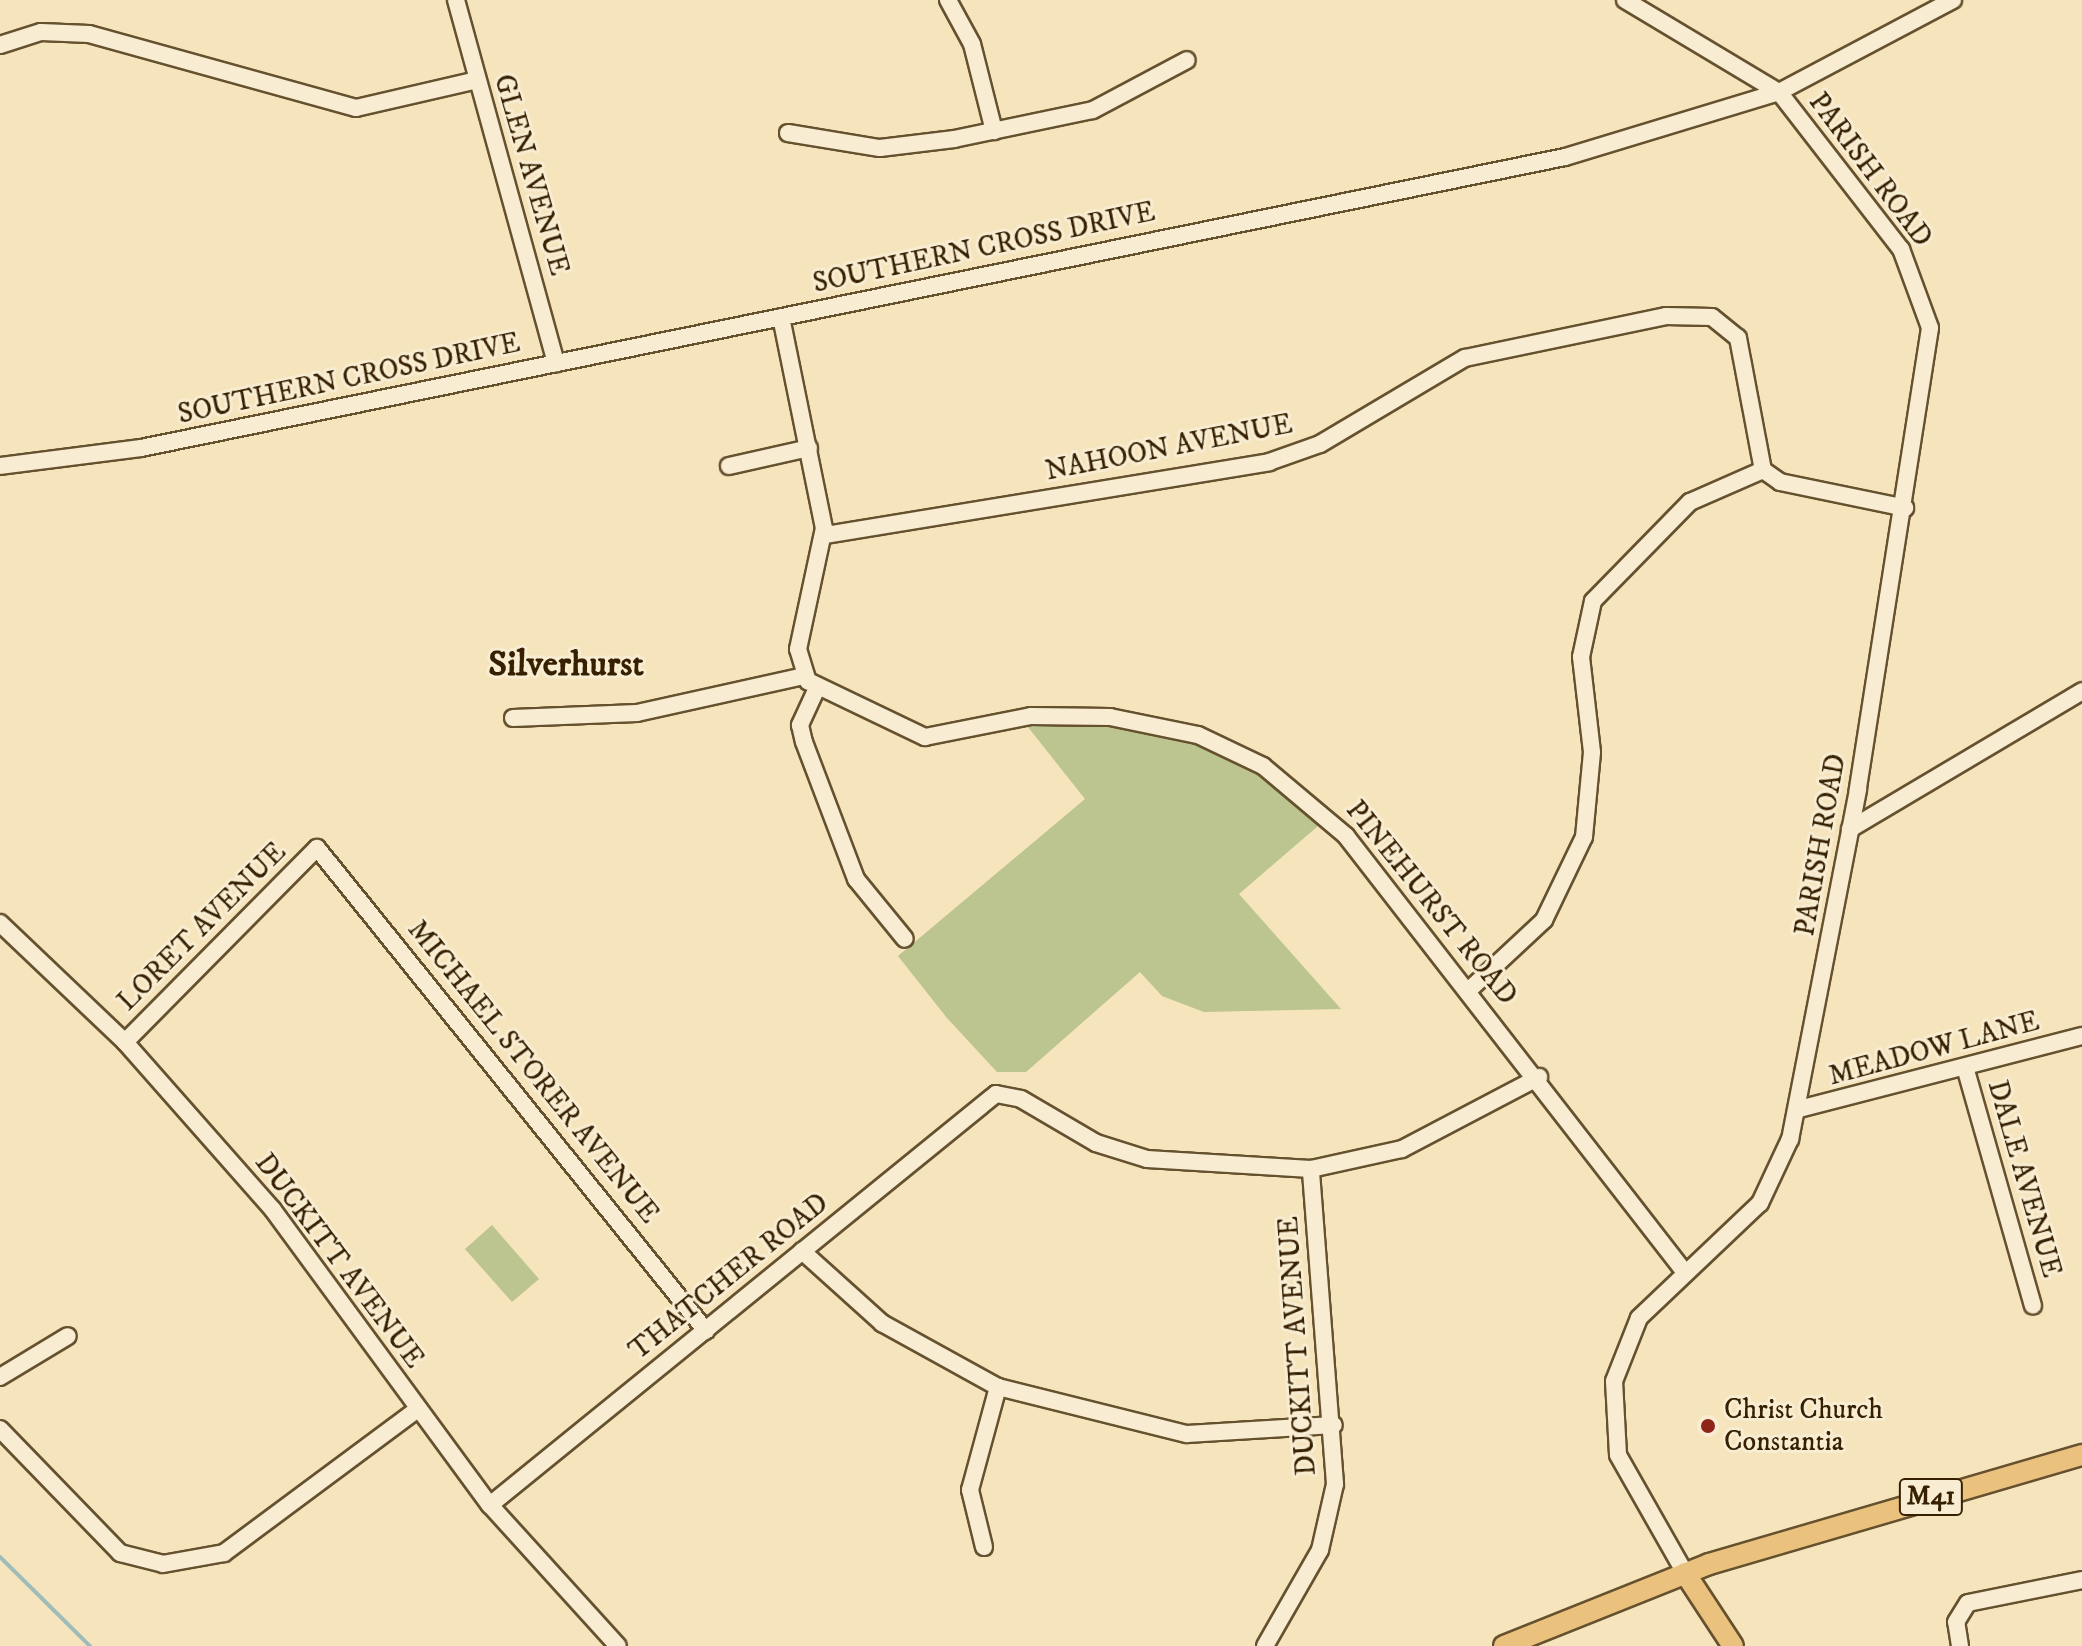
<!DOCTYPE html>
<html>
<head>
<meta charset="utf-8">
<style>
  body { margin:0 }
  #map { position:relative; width:2082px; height:1646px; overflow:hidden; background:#f5e4bc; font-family:"IM FELL DW Pica",serif }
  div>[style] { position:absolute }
  .green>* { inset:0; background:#bcc490 }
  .stream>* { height:4px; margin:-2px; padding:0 2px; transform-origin:2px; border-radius:2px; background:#9fbcb9 }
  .roads { filter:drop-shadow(2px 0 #66512f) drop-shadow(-2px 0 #66512f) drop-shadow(0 2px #66512f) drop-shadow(0 -2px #66512f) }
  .minor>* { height:16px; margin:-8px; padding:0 8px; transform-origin:8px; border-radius:8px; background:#f8edd3 }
  .major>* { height:20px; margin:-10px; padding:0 10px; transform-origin:10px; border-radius:10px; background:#eac27e }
  .dots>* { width:22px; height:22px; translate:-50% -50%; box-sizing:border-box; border:4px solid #f8edd3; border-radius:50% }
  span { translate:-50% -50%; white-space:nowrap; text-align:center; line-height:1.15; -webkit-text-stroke:6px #f8edd3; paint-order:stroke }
  .shield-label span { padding:2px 6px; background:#f8edd3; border:2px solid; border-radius:6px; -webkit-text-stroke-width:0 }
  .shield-label { font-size:26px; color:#362000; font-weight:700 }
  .street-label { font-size:28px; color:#362000 }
  .poi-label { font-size:28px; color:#362000 }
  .left { translate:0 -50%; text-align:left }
  .district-label { font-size:36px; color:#362000; font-weight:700 }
</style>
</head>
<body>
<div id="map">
  <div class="green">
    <div style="clip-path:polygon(1109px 721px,1196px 740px,1261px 771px,1325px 820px,1239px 894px,1341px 1009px,1204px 1012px,1162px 996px,1140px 972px,1026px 1072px,997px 1072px,947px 1018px,898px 956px,1085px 799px,1024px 722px)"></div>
    <div style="clip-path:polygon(492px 1225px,539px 1279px,512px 1302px,465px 1249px)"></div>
  </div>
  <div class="stream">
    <div style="left:0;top:1557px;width:127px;rotate:44.7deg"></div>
  </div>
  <div class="roads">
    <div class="minor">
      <div style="left:456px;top:0;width:377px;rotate:74.6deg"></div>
      <div style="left:948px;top:0;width:50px;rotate:61.4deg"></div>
      <div style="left:972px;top:44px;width:90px;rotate:75.8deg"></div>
      <div style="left:1625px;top:0;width:179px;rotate:30.9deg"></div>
      <div style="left:1779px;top:92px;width:199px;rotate:52.2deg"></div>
      <div style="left:1901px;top:249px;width:84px;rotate:69.8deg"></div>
      <div style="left:1930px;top:328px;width:468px;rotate:98.9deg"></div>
      <div style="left:1858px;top:790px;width:356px;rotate:101deg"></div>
      <div style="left:1790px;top:1139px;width:71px;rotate:115.1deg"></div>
      <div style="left:1760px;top:1203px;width:167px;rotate:136.5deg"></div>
      <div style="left:1639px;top:1318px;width:68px;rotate:111.6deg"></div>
      <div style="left:1614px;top:1381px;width:74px;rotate:86.9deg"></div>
      <div style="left:1618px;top:1455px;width:136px;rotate:60.4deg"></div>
      <div style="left:0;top:45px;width:43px;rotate:-17.6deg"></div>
      <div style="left:41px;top:32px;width:48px;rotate:2.4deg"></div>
      <div style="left:89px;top:34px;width:277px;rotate:15.5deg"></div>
      <div style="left:356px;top:108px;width:124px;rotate:-13deg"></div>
      <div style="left:788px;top:133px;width:93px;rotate:9.3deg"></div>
      <div style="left:880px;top:148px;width:75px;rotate:-6.9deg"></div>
      <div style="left:954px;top:139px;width:142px;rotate:-11.8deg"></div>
      <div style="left:1093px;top:110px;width:106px;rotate:-28deg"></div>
      <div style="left:781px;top:317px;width:215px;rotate:78.5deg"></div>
      <div style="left:824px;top:528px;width:124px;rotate:102.1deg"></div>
      <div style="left:798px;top:649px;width:34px;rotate:73deg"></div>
      <div style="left:808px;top:681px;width:130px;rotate:25.6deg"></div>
      <div style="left:925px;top:737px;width:108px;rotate:-11.2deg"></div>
      <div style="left:1031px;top:716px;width:79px;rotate:0.7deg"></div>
      <div style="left:1110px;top:717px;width:90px;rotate:11.6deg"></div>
      <div style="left:1198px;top:735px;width:72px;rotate:25.5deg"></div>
      <div style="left:1263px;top:766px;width:109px;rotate:40.1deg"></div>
      <div style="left:1346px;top:836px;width:549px;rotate:52.17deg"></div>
      <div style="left:0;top:466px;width:142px;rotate:-7.3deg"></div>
      <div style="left:141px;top:448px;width:1453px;rotate:-11.55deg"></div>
      <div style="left:1565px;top:157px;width:224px;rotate:-16.9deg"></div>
      <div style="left:1779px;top:92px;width:197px;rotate:-27.9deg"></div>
      <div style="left:729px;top:466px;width:82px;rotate:-12.7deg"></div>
      <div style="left:1763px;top:470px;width:21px;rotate:35deg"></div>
      <div style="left:1780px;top:482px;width:128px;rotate:11.7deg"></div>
      <div style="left:825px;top:535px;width:450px;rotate:-9.3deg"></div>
      <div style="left:1269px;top:462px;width:54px;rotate:-19.4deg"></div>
      <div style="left:1320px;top:444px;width:169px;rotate:-30.7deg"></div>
      <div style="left:1465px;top:358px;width:205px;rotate:-11.8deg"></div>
      <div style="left:1666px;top:316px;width:46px;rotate:1.2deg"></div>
      <div style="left:1712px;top:317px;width:33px;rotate:39deg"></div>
      <div style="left:1738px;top:338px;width:134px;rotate:79.3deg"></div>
      <div style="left:817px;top:688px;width:41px;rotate:114.7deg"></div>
      <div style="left:800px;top:725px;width:17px;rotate:77deg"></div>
      <div style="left:804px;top:742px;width:147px;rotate:69.2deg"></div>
      <div style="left:856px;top:879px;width:77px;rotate:50.8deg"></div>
      <div style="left:513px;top:718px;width:124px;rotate:-2.3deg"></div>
      <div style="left:637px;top:713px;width:171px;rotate:-12.5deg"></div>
      <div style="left:1850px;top:829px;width:270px;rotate:-30.7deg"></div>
      <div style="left:0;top:923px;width:173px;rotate:43.6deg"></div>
      <div style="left:125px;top:1042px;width:224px;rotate:48.6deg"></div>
      <div style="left:273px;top:1210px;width:366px;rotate:53.7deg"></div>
      <div style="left:490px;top:1505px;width:190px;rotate:47.8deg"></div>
      <div style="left:1469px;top:990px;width:103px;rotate:-43deg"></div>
      <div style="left:1544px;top:920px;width:92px;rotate:-64.3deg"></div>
      <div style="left:1584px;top:837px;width:85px;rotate:-84.6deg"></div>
      <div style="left:1592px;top:752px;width:96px;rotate:-96.6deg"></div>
      <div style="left:1581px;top:657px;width:57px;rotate:-77.9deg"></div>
      <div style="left:1593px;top:601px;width:139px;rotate:-45.6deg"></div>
      <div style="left:1690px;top:502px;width:80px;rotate:-23.7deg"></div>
      <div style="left:125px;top:1042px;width:273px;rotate:-45.3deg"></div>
      <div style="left:317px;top:848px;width:620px;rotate:51.15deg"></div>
      <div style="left:1965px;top:1067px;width:248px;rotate:74.1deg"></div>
      <div style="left:1799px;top:1109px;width:292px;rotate:-14.5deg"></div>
      <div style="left:802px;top:1251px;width:108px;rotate:42deg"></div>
      <div style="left:882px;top:1323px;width:132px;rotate:28.9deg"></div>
      <div style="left:998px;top:1387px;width:195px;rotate:14deg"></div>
      <div style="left:1187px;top:1434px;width:147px;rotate:-3.5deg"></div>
      <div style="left:0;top:1377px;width:79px;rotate:-31.1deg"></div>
      <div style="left:0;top:1429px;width:173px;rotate:45.9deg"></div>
      <div style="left:120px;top:1553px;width:44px;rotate:14.3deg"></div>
      <div style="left:163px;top:1564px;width:62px;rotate:-10.2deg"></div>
      <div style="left:224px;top:1553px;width:242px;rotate:-36.6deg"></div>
      <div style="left:490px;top:1505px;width:652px;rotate:-39.09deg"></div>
      <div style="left:996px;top:1094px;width:25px;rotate:11deg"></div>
      <div style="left:1021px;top:1099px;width:87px;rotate:30.4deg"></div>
      <div style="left:1096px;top:1143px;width:53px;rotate:17.4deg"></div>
      <div style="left:1147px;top:1159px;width:164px;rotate:3.5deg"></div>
      <div style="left:1311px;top:1169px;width:93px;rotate:-12.4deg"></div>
      <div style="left:1402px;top:1149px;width:155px;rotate:-27.7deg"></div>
      <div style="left:984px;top:1547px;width:59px;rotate:-103.8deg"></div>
      <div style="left:970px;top:1490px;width:107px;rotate:-74.8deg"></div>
      <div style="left:1265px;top:1646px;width:111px;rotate:-60.2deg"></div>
      <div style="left:1320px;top:1550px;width:68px;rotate:-77.2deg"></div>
      <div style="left:1335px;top:1484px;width:316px;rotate:-94.4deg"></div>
      <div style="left:1960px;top:1646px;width:24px;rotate:-99deg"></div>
      <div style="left:1956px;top:1622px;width:22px;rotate:-58deg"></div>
      <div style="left:1968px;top:1603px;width:116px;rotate:-11.4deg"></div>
    </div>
    <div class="major">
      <div style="left:1685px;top:1573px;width:87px;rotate:56.7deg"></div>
      <div style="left:1504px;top:1646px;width:221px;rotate:-21.8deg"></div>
      <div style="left:1709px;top:1564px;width:389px;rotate:-16.3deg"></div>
    </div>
  </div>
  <div class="dots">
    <div style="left:1708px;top:1426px;background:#8f2418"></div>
  </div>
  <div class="shield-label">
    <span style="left:1931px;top:1497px">M41</span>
  </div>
  <div class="street-label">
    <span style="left:1870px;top:170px;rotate:53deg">PARISH ROAD</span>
    <span style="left:531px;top:175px;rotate:74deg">GLEN AVENUE</span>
    <span style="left:984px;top:248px;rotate:-12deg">SOUTHERN CROSS DRIVE</span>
    <span style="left:349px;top:379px;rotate:-12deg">SOUTHERN CROSS DRIVE</span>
    <span style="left:1169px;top:448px;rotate:-11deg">NAHOON AVENUE</span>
    <span style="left:1821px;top:845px;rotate:-80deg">PARISH ROAD</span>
    <span style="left:1431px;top:903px;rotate:51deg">PINEHURST ROAD</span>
    <span style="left:202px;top:927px;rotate:-45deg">LORET AVENUE</span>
    <span style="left:1934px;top:1049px;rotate:-15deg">MEADOW LANE</span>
    <span style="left:533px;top:1072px;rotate:51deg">MICHAEL STORER AVENUE</span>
    <span style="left:2024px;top:1179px;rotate:74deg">DALE AVENUE</span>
    <span style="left:339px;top:1261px;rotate:53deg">DUCKITT AVENUE</span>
    <span style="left:729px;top:1277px;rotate:-39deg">THATCHER ROAD</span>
    <span style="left:1298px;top:1346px;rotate:-94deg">DUCKITT AVENUE</span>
  </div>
  <div class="poi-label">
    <span class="left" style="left:1724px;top:1426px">Christ Church<br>Constantia</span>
  </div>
  <div class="district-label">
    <span style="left:566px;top:665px">Silverhurst</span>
  </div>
</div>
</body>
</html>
